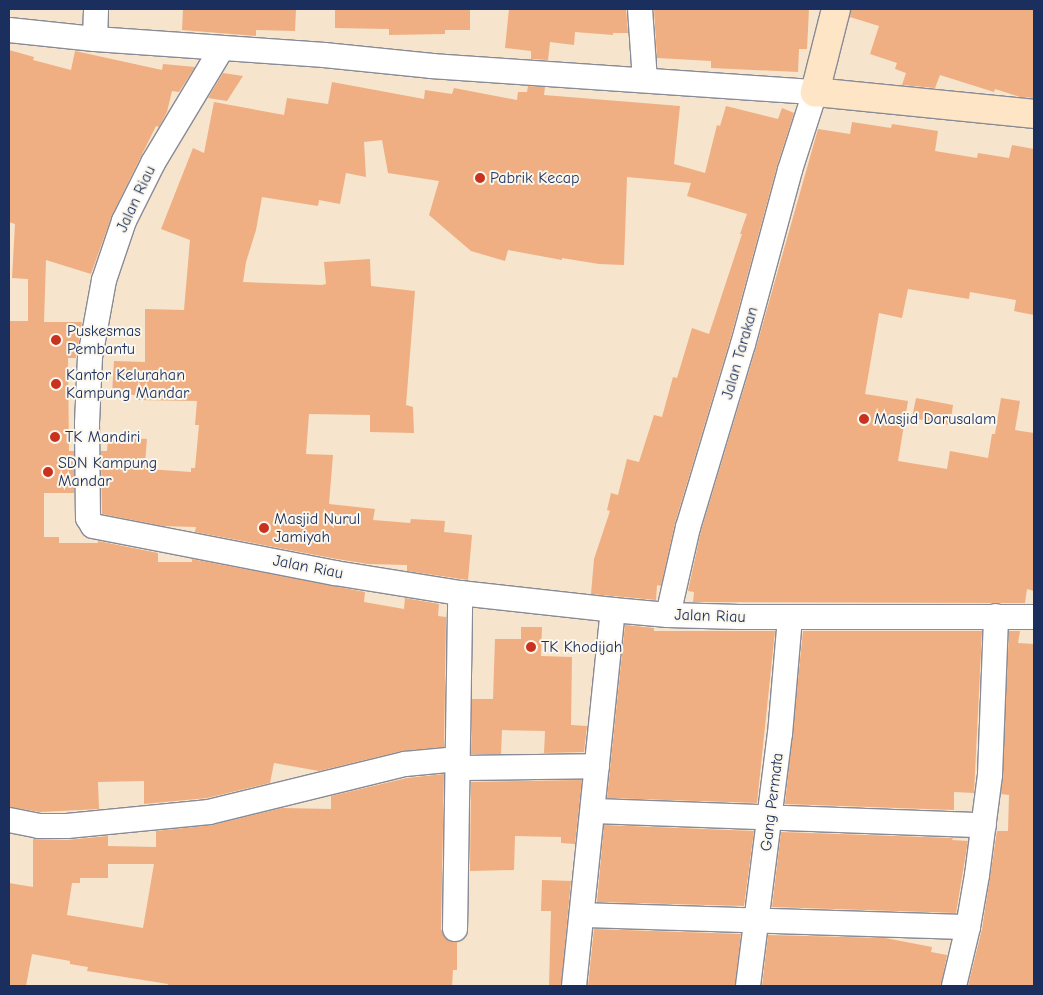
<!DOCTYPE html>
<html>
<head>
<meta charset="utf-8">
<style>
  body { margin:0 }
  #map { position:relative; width:1043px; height:995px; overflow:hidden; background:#f6e4cc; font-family:"Comic Neue",sans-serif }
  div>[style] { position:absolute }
  .building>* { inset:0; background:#efaf82 }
  .roads { filter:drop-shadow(1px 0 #888a95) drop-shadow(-1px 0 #888a95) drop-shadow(0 1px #888a95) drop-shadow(0 -1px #888a95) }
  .street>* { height:24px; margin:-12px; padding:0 12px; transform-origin:12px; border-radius:12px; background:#fff }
  .secondary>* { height:28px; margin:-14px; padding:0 14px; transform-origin:14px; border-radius:14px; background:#fde5c5 }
  .dots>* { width:14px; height:14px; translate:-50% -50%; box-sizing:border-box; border:2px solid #fbf7ec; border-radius:50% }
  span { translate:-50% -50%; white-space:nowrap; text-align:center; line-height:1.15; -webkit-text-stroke:4px #fbf7ec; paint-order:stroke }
  .poi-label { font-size:16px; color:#1b2f5e }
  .left { translate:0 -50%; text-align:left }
  .street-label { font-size:16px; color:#1b2f5e }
  .frame { position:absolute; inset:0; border:10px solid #1b2f5e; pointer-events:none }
</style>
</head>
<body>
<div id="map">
  <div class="building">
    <div style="clip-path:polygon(183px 9px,296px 9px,295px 31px,256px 30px,256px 36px,182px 30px)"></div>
    <div style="clip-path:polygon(335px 9px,470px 9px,470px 30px,445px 30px,445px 34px,389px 35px,389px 29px,335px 28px)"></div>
    <div style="clip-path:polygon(509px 9px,626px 9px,628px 33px,613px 33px,613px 35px,575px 32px,574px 45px,550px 42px,548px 60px,531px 59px,531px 51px,505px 48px)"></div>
    <div style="clip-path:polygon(654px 9px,809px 9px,807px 49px,799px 49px,798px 72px,711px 68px,711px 61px,657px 58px)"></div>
    <div style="clip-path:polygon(851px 9px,1034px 9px,1034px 98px,1020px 97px,995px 89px,994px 92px,940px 75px,935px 88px,902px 85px,906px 73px,895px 69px,897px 63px,870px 54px,879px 26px,850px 17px)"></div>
    <div style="clip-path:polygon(9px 50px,34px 57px,33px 60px,71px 70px,75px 51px,162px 70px,163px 64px,195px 67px,179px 92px,172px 91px,167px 112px,159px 127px,156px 126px,112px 215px,91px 274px,46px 260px,44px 322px,82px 322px,76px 358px,68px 358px,69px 451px,74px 451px,74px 493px,44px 493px,44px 537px,59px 537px,59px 543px,98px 543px,98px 541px,158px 553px,158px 562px,192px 562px,192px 559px,365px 592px,364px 602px,404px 609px,405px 598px,439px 604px,438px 616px,446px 617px,444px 747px,402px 751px,319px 771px,274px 763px,270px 783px,207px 798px,144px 804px,144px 781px,98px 782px,99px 809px,40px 812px,9px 807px,9px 321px,28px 321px,28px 279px,12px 278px,15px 224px,9px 222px)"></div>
    <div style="clip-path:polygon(223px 73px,243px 76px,227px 101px,208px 98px)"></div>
    <div style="clip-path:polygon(332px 82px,424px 99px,425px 90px,452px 94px,454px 88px,517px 100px,518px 92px,527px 92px,528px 86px,545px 87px,544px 95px,680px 106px,674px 164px,705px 173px,717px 125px,720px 126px,726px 106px,778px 119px,782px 108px,794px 113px,777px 166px,730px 340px,675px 523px,661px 586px,657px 585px,656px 600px,591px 594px,594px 559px,610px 511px,607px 510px,611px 493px,618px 495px,627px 459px,639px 462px,654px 415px,662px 417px,673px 377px,677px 378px,692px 328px,709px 334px,742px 234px,740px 234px,747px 214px,687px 196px,691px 183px,627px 177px,624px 265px,599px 264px,562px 258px,562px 260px,508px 250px,505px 261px,471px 251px,429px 215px,439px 181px,388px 173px,382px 140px,364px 142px,366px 177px,346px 173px,340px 204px,319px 200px,318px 206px,262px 197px,256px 230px,246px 262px,243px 282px,322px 285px,326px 284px,324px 262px,370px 259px,371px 286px,415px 291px,406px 405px,413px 407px,414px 433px,370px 432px,370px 415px,309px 414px,306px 454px,333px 455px,329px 504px,375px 509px,373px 520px,410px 523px,411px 519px,445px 521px,444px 532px,472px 535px,468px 580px,407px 571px,407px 565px,368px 564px,337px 559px,195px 532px,196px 527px,163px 526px,102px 514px,101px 451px,107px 451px,108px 437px,147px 439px,145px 464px,148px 464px,148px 469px,191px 472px,191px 468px,195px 468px,199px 425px,195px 425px,197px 401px,137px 400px,137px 395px,112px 394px,114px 361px,145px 362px,145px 309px,184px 310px,190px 240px,161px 229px,193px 148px,204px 153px,214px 102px,284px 115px,287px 98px,328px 104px)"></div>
    <div style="clip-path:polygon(852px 122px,891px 128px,892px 124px,938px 131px,935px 151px,977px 158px,978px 153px,1009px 158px,1012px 145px,1034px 149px,1034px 315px,1014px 311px,1016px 300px,970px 292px,969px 299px,908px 289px,902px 318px,879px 313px,865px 394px,908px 401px,898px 461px,947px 469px,950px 451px,988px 458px,992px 434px,995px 434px,1001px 398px,1020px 401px,1015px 430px,1034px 433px,1034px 591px,1027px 589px,1025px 603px,693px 602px,694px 592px,688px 591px,701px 531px,756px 348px,818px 129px,850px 134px)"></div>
    <div style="clip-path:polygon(916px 398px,953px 405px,950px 425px,912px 418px)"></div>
    <div style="clip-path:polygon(625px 625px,654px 628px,654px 631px,775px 631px,757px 803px,607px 798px)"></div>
    <div style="clip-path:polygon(521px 627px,542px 627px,541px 656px,572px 657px,571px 725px,587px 726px,584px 752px,544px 753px,545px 731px,502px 730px,501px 754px,471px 754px,472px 699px,493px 699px,495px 639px,521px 639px)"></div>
    <div style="clip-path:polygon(803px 631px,982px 631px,974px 793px,954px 792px,954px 810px,785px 804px)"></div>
    <div style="clip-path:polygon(1009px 631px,1020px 631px,1018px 643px,1034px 644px,1034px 986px,968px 986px,982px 929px,997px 831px,1008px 831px,1009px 795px,1001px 794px)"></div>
    <div style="clip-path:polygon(evenodd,444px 774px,441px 929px,448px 940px,457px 942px,457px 970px,453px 970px,452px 986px,168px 986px,168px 984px,87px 971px,88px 967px,70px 964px,70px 961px,32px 954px,26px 986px,9px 986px,9px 883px,33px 887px,33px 839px,67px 840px,108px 836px,108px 846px,156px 847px,156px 831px,212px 825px,282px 808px,331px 809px,331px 796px,407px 778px,444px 774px,108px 864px,154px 864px,143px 928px,67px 915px,72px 883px,80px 883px,80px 878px,108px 878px,108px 864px)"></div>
    <div style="clip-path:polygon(582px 780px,575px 844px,561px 843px,561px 837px,515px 836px,514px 870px,470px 871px,471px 782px)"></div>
    <div style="clip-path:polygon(604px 825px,754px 831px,744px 906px,597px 902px)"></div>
    <div style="clip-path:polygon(781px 832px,953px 838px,952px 840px,968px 841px,956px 913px,772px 907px)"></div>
    <div style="clip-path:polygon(542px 880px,571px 881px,561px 986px,549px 986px,551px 911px,541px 911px)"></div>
    <div style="clip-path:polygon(594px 929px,741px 934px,735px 986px,588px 986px)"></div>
    <div style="clip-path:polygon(768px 935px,885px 938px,932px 947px,931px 952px,947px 955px,941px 986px,762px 986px)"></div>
  </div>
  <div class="roads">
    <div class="street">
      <div style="left:640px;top:9px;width:71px;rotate:86deg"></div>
      <div style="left:9px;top:30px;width:86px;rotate:6deg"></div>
      <div style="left:95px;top:39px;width:230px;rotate:4deg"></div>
      <div style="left:324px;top:55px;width:109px;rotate:5.8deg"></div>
      <div style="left:432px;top:66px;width:384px;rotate:3.9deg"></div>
      <div style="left:815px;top:92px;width:82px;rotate:107.8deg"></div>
      <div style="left:790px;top:170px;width:180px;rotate:105.1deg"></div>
      <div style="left:743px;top:344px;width:191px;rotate:106.7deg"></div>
      <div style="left:688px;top:527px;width:90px;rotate:102.8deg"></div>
      <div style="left:95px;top:39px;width:30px;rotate:-88deg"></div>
      <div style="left:222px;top:48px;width:134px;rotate:121deg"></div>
      <div style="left:153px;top:163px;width:65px;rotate:116.6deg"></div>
      <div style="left:124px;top:221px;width:62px;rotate:108.7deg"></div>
      <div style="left:104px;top:280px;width:78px;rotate:100.3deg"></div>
      <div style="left:90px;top:357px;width:67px;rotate:92.6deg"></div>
      <div style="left:87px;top:424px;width:94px;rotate:89.4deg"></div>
      <div style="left:88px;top:518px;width:9px;rotate:58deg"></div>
      <div style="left:93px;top:526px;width:247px;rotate:11deg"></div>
      <div style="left:335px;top:573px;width:127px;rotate:9.1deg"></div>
      <div style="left:460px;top:593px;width:154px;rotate:6.3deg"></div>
      <div style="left:613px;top:610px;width:55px;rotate:5.2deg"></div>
      <div style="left:668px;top:615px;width:71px;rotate:1.6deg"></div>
      <div style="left:739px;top:617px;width:295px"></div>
      <div style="left:458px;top:768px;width:139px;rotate:-0.8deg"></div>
      <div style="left:593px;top:811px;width:391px;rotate:2.1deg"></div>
      <div style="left:9px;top:820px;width:31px;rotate:11deg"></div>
      <div style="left:39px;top:826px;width:28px"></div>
      <div style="left:67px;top:826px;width:143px;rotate:-5.6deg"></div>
      <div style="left:209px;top:812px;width:202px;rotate:-13.8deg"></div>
      <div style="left:405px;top:764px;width:53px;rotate:-5.4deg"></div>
      <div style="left:582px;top:915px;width:386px;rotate:1.8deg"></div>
      <div style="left:455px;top:929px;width:336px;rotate:-89.1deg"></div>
      <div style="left:574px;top:986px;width:378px;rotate:-84.1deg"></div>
      <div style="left:748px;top:986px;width:254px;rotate:-82.8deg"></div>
      <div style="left:780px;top:734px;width:117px;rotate:-85.1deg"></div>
      <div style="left:954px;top:986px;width:61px;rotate:-76.7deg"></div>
      <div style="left:968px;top:927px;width:53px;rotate:-80.2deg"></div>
      <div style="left:977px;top:875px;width:101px;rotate:-82.6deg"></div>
      <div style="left:990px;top:775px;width:159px;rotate:-87.8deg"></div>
    </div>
    <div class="secondary">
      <div style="left:836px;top:9px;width:86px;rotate:104.2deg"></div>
      <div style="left:815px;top:92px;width:220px;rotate:5.7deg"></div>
    </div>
  </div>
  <div class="dots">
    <div style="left:480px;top:178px;background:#c8321e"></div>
    <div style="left:56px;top:340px;background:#c8321e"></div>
    <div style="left:56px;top:384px;background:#c8321e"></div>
    <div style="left:864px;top:419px;background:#c8321e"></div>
    <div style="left:55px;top:437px;background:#c8321e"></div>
    <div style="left:48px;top:472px;background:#c8321e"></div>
    <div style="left:264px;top:528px;background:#c8321e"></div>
    <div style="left:531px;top:647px;background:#c8321e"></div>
  </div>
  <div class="poi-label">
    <span class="left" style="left:490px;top:178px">Pabrik Kecap</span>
    <span class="left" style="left:67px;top:340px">Puskesmas<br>Pembantu</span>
    <span class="left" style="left:66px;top:384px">Kantor Kelurahan<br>Kampung Mandar</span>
    <span class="left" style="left:874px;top:419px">Masjid Darusalam</span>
    <span class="left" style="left:65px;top:437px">TK Mandiri</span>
    <span class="left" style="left:58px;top:472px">SDN Kampung<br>Mandar</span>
    <span class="left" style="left:274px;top:528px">Masjid Nurul<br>Jamiyah</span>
    <span class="left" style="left:541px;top:647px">TK Khodijah</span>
  </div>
  <div class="street-label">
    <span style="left:136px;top:199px;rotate:-65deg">Jalan Riau</span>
    <span style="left:740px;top:353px;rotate:-74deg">Jalan Tarakan</span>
    <span style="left:308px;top:567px;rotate:11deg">Jalan Riau</span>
    <span style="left:710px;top:616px;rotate:2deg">Jalan Riau</span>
    <span style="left:772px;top:802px;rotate:-83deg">Gang Permata</span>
  </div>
  <div class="frame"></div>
</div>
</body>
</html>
